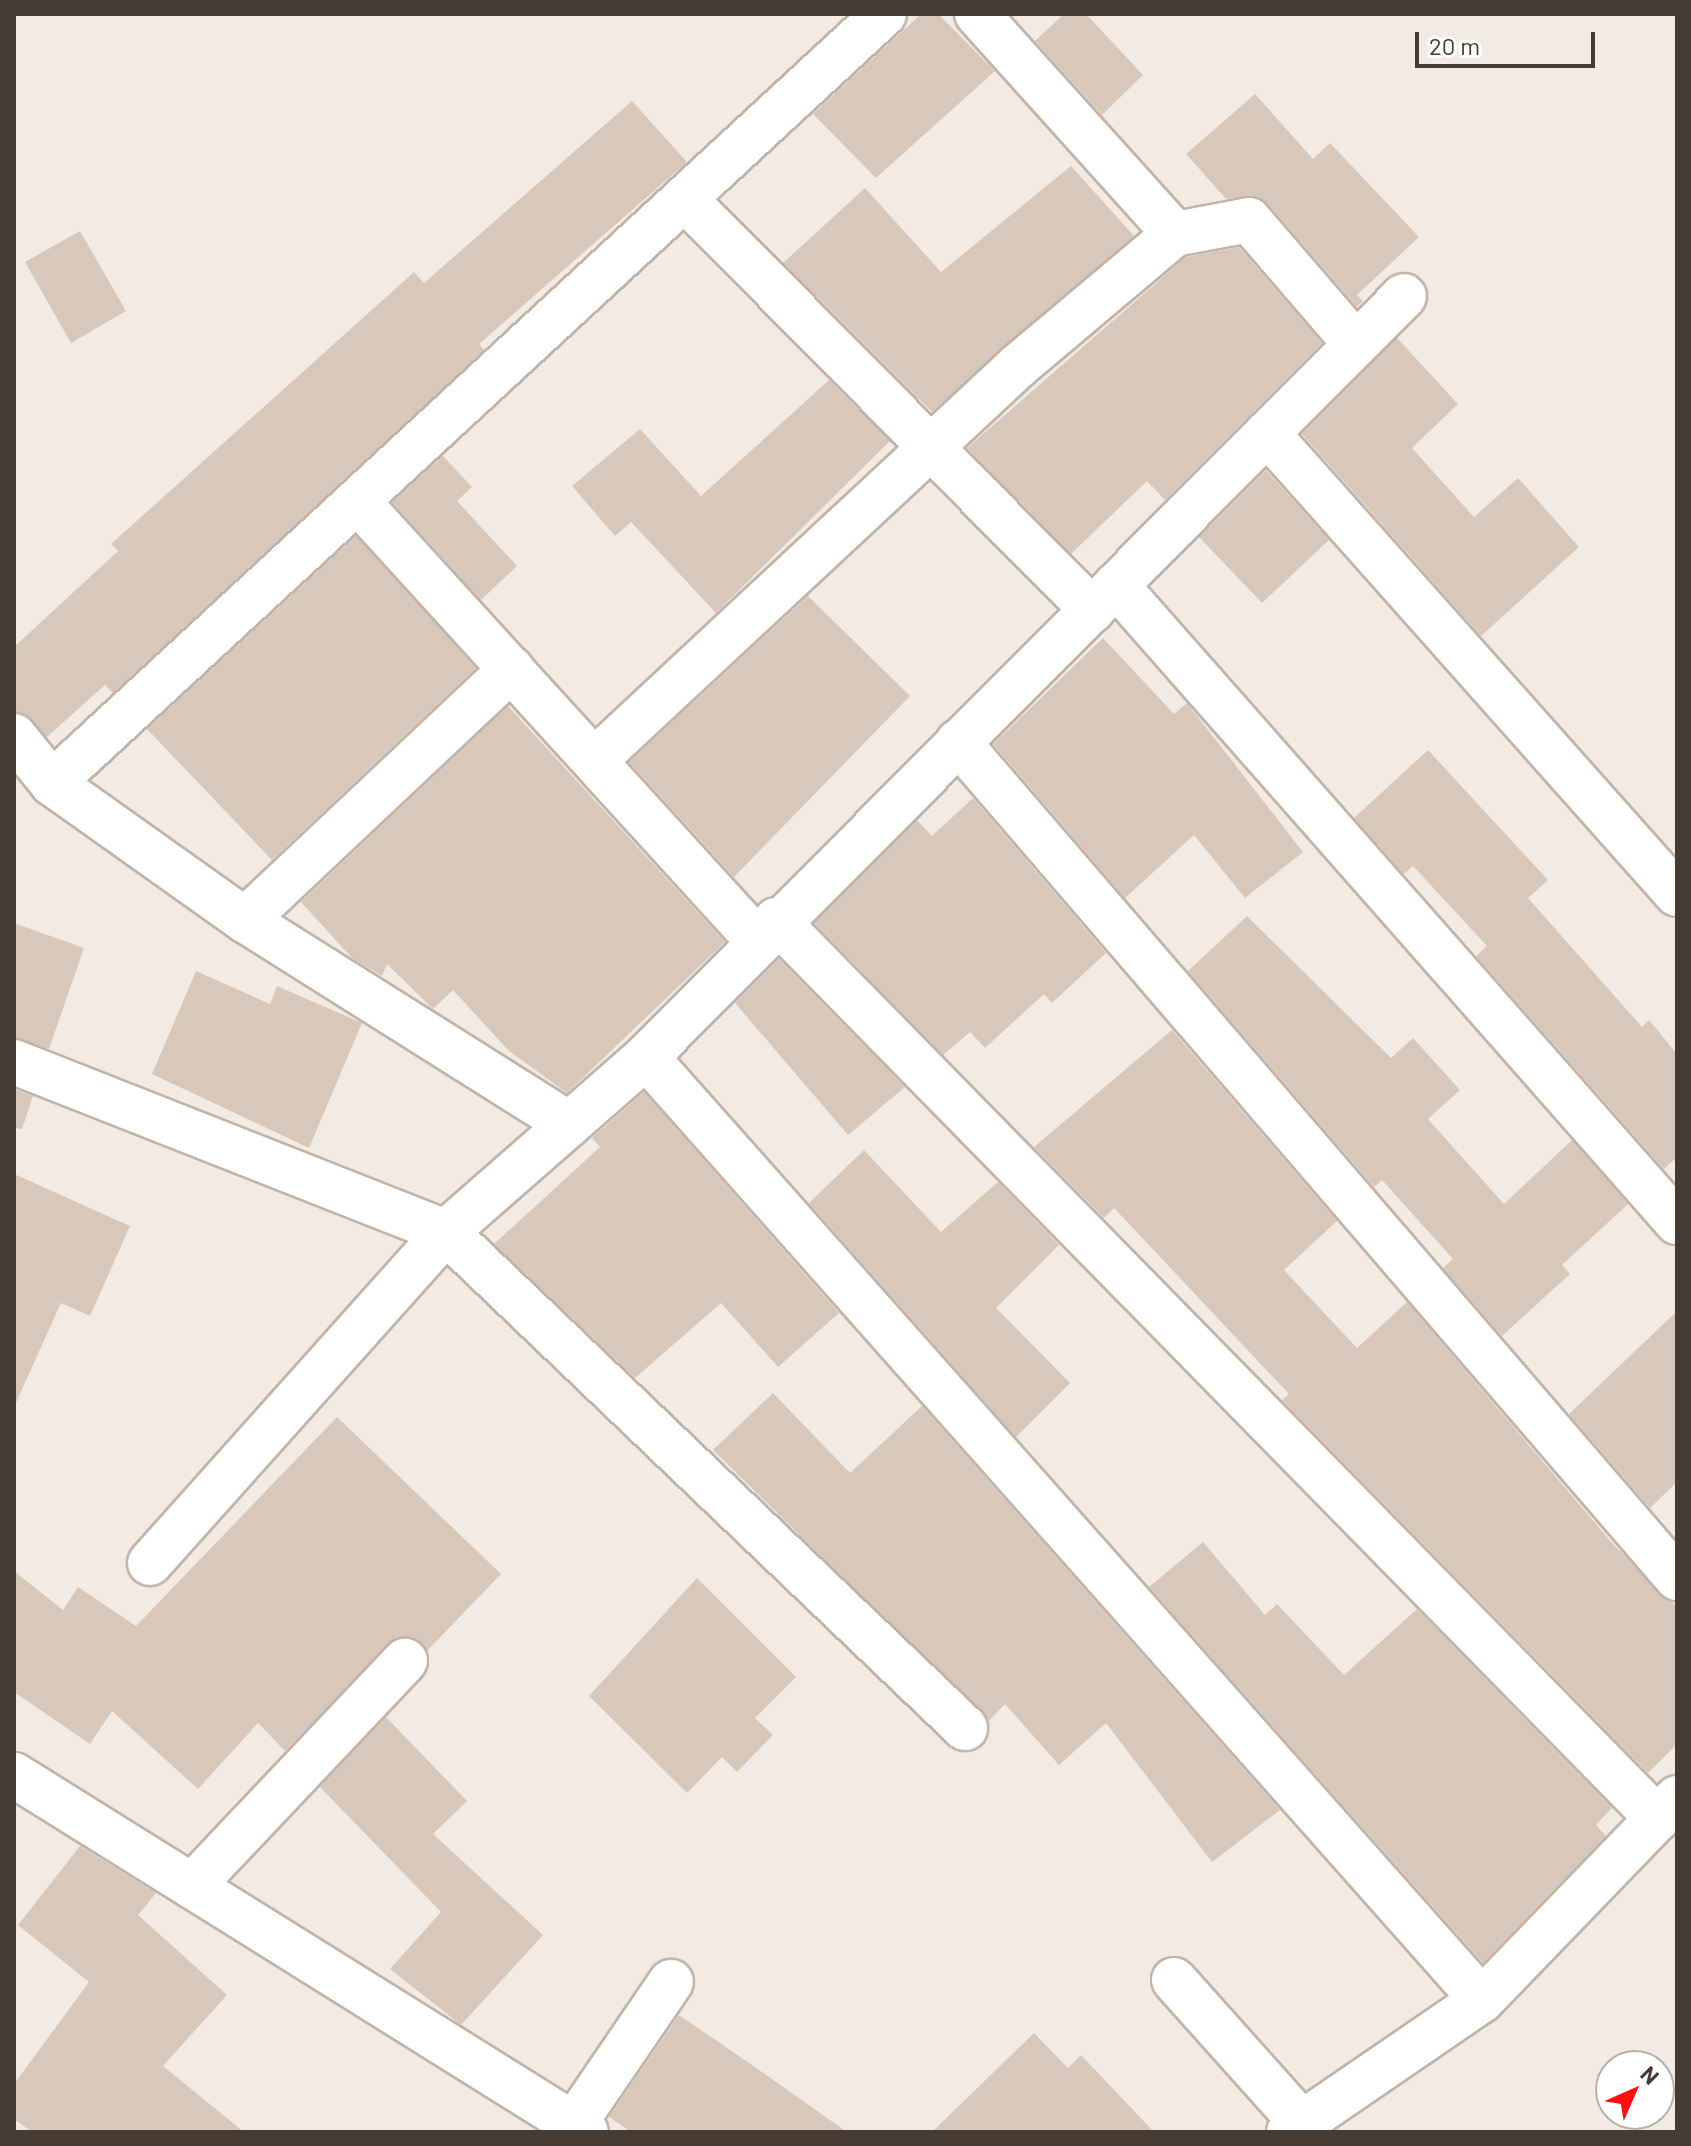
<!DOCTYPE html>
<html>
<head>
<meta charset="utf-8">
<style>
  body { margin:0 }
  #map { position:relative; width:1691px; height:2146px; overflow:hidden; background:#f3ebe3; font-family:Barlow,sans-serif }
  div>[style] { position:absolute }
  .building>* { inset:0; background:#d8c8bb }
  .roads { filter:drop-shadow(2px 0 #c1b4a8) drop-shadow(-2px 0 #c1b4a8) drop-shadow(0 2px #c1b4a8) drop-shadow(0 -2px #c1b4a8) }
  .minor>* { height:44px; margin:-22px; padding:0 22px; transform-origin:22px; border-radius:22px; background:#fff }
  span { translate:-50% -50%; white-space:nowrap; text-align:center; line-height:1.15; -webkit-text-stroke:7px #fff; paint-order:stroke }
  .frame { position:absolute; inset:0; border:16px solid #453b33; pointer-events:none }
  .north { position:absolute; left:1595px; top:2050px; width:80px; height:80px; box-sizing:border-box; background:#fff; border:2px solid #b5b1ad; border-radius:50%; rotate:45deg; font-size:22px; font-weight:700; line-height:32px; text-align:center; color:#453b33 }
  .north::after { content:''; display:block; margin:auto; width:28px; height:36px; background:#ff0e11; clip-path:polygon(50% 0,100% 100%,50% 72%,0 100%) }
  .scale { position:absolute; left:1415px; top:32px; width:180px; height:36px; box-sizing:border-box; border:4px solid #453b33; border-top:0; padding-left:10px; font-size:24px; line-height:28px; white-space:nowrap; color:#453b33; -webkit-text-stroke:6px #fff; paint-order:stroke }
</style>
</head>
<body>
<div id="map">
  <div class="building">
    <div style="clip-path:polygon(921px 14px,938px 14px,995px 71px,876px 178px,813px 114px)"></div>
    <div style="clip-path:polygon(1064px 14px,1086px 14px,1143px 75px,1102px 115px,1035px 41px)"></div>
    <div style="clip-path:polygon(1255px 94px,1313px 159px,1330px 143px,1419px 237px,1357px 295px,1363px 301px,1357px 307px,1268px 204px,1256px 196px,1226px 199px,1186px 154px)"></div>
    <div style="clip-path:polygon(632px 101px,687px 162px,479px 344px,484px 350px,113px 693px,105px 685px,47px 737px,14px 712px,14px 647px,118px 551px,111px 544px,414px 272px,424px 283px)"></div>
    <div style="clip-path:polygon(1071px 166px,1134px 236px,932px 412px,783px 263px,865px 188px,941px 272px)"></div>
    <div style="clip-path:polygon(80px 231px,126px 311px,71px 343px,25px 262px)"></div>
    <div style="clip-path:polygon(1239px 247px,1322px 343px,1165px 500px,1147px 481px,1071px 554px,967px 448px,1186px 257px)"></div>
    <div style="clip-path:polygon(1397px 338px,1458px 404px,1412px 448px,1474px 517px,1518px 478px,1579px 547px,1481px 636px,1302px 434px)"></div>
    <div style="clip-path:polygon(829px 380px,890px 441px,716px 613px,631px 522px,615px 536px,572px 486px,640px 429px,701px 496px)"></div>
    <div style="clip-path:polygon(443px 456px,472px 487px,457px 501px,517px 566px,481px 600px,392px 502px)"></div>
    <div style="clip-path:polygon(1266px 470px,1329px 540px,1262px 603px,1199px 537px)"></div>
    <div style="clip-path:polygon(356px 536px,476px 668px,272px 860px,147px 729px)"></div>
    <div style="clip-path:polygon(808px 596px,910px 696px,734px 877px,629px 762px)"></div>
    <div style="clip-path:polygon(1103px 638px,1174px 714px,1187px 703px,1303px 852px,1245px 898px,1194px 835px,1125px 898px,993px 744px)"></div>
    <div style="clip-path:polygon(508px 706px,725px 942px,567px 1093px,509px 1051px,453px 990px,433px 1009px,387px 964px,382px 976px,352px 958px,301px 902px)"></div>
    <div style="clip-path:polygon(1428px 750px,1548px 880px,1528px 898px,1642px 1027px,1649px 1020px,1677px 1054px,1677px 1157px,1664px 1169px,1476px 956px,1487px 946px,1413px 866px,1404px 874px,1354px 818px)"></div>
    <div style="clip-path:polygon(973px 798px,1106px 953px,1052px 1003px,1044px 994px,985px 1048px,970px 1032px,943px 1055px,814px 923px,917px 820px,932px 836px)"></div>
    <div style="clip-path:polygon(1247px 916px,1391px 1058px,1413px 1038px,1460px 1090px,1428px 1119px,1504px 1204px,1572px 1140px,1628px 1204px,1562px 1265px,1570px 1274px,1502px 1336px,1443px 1268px,1453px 1259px,1382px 1180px,1374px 1187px,1188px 971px)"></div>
    <div style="clip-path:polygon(14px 923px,84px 948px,49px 1049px,14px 1038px)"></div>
    <div style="clip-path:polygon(779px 959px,905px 1087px,848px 1135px,735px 1003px)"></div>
    <div style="clip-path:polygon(196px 971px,270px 1004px,277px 986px,362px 1023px,309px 1148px,152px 1074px)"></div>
    <div style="clip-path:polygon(1172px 1030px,1337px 1221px,1284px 1270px,1357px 1348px,1407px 1302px,1613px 1544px,1677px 1607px,1677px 1744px,1648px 1773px,1282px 1400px,1289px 1394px,1114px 1208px,1104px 1218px,1034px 1147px)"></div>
    <div style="clip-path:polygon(14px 1089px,33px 1096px,22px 1129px,14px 1128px)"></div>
    <div style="clip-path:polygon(644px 1092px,839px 1313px,778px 1367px,721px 1303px,635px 1378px,494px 1244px,600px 1147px,592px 1138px)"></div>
    <div style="clip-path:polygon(864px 1150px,941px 1232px,998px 1182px,1059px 1245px,996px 1308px,1070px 1383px,1016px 1437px,809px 1203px)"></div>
    <div style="clip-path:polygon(14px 1174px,130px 1226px,90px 1316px,61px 1303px,14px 1407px)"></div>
    <div style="clip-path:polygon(1677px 1311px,1677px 1482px,1650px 1508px,1569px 1414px)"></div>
    <div style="clip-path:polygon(773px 1393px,850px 1473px,922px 1406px,1280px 1810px,1212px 1862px,1106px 1723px,1059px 1765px,1005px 1704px,989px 1721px,713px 1450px)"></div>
    <div style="clip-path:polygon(337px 1417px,501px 1574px,427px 1651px,412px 1637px,397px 1637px,285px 1751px,258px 1723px,198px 1789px,112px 1711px,90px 1744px,14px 1692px,14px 1571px,63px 1610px,78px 1587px,136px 1626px)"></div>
    <div style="clip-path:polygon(1203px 1542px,1265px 1615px,1277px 1604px,1344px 1675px,1417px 1609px,1612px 1808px,1596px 1825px,1606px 1836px,1483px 1963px,1149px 1587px)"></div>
    <div style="clip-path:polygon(697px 1578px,796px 1677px,755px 1718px,773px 1735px,737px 1772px,722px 1757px,687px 1793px,589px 1696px)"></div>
    <div style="clip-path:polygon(386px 1717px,467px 1801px,433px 1834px,543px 1935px,461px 2025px,390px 1969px,441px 1912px,320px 1787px)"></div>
    <div style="clip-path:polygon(80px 1846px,156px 1893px,138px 1915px,227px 1995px,163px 2066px,244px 2132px,32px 2132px,14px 2119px,14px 2084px,89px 1982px,18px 1925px)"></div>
    <div style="clip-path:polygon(679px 2015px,752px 2065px,847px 2132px,631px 2132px,609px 2117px)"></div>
    <div style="clip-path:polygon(1034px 2033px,1068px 2068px,1081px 2055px,1154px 2132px,932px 2132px)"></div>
  </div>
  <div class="roads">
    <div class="minor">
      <div style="left:977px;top:14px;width:296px;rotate:48deg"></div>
      <div style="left:1175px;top:234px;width:75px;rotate:-10.7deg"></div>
      <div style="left:1249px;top:220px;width:161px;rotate:49.3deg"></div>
      <div style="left:686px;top:200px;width:577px;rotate:45.28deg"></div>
      <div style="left:1267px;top:433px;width:617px;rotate:48.35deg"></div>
      <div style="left:360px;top:504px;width:591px;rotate:47.67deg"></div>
      <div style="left:1116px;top:585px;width:849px;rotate:48.63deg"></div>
      <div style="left:14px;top:736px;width:60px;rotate:51deg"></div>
      <div style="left:52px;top:783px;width:237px;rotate:35.4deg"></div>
      <div style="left:245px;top:920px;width:383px;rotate:32.2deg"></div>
      <div style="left:958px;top:742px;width:1103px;rotate:49.3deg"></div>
      <div style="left:597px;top:758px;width:575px;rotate:-42.96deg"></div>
      <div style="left:1018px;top:366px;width:205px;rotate:-40.1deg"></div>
      <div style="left:52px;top:783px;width:1133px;rotate:-42.75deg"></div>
      <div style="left:245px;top:920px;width:366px;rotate:-43.3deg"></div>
      <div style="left:776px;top:920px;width:1259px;rotate:45.55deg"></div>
      <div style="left:646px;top:1057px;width:1260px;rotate:48.44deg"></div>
      <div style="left:14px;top:1062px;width:464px;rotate:21.5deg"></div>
      <div style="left:446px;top:1232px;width:718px;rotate:43.7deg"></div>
      <div style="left:150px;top:1563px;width:444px;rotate:-48.2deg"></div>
      <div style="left:446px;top:1232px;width:266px;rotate:-41.2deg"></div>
      <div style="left:646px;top:1057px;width:1074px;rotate:-45.11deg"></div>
      <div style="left:14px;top:1775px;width:674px;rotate:31.97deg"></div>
      <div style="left:192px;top:1886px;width:310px;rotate:-46.6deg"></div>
      <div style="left:1174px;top:1980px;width:192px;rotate:48.2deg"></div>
      <div style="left:574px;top:2124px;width:172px;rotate:-55.7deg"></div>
      <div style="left:1289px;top:2132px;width:234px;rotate:-34.4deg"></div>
      <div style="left:1482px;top:2000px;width:281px;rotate:-46deg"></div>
    </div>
  </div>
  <div class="frame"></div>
  <div class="north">N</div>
  <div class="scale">20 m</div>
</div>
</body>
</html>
